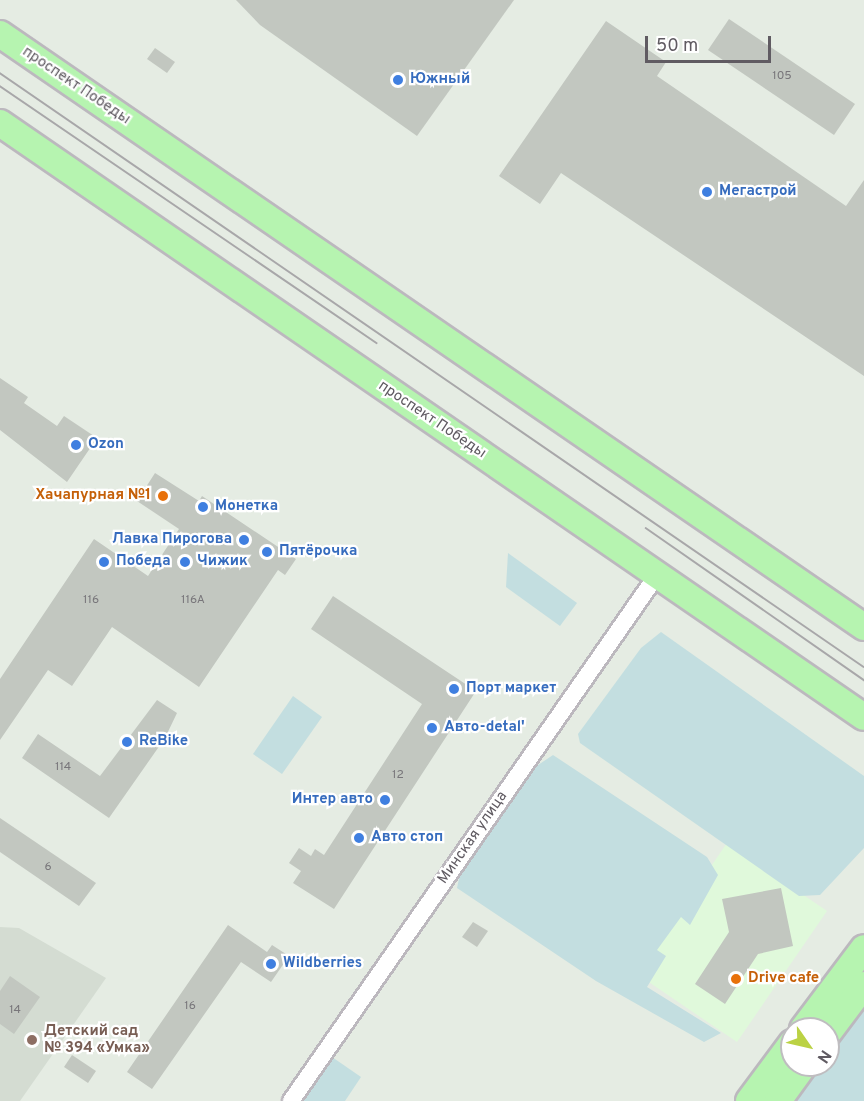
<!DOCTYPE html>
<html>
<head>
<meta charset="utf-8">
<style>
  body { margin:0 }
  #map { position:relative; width:864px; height:1101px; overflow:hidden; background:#e5ece3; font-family:Overpass,sans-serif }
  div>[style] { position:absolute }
  .commercial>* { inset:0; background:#e0f9db }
  .education>* { inset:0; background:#d4dcd2 }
  .green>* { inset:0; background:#c3dee0 }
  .building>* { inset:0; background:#c2c7c0 }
  .roads { filter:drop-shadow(2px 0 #bcb8be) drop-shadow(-2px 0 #bcb8be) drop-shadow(0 2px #bcb8be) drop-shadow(0 -2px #bcb8be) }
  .street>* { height:16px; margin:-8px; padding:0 8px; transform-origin:8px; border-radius:8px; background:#fff }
  .primary>* { height:26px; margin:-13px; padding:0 13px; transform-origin:13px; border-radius:13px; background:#b6f4b0 }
  .tram>* { height:1.5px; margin:-0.75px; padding:0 0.75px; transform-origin:0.75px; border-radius:0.75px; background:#a8a7a9 }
  .dots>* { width:16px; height:16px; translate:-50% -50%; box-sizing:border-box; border:3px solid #fff; border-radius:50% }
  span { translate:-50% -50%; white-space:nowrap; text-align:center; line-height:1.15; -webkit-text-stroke:4.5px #fff; paint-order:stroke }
  .number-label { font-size:12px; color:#78767a }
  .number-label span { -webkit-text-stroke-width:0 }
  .shop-label { font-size:15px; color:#366cbe; font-weight:700 }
  .left { translate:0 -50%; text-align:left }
  .right { translate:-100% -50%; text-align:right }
  .street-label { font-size:15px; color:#605b62 }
  .food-label { font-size:15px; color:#c56008; font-weight:700 }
  .education-label { font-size:15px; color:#785e54; font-weight:700 }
  .north { position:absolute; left:780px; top:1017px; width:60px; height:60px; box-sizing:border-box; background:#fff; border:2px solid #bfbdc0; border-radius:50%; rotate:124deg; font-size:16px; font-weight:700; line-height:24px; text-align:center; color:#605b62 }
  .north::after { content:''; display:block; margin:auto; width:21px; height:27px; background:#bbd244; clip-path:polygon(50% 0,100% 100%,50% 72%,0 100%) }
  .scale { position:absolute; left:645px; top:36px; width:126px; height:27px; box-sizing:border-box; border:3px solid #605b62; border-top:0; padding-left:8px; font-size:18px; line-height:21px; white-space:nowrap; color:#605b62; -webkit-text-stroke:4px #fff; paint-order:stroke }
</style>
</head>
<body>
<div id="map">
  <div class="commercial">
    <div style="clip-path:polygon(727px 843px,827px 911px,737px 1042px,637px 974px)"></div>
  </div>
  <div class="education">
    <div style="clip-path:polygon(0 927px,19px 928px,106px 978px,20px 1101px,0 1101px)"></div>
  </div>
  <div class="green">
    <div style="clip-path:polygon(508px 553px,577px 603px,560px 626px,506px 587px)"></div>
    <div style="clip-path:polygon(661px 632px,864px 776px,864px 848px,820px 895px,799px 896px,580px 743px,578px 734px,641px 648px)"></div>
    <div style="clip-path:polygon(293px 696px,322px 717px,282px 774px,253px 754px)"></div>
    <div style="clip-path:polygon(553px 755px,707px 857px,718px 875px,690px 925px,681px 917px,657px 950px,666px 956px,647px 987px,721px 1033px,704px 1042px,596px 981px,457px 888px,460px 874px,535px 767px)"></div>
    <div style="clip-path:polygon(864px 997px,864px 1101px,786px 1101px,813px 1065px,828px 1065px,828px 1045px)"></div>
    <div style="clip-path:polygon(332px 1057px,361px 1077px,345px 1101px,302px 1101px)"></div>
  </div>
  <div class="building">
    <div style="clip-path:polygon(236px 0,514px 0,417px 136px,260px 25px)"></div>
    <div style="clip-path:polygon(729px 19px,855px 104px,834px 135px,708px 50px)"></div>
    <div style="clip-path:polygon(606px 21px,666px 62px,657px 76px,846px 206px,864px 180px,864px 376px,561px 173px,540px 204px,499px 176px)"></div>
    <div style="clip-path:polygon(155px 48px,175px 62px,167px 73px,147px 59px)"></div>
    <div style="clip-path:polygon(0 378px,28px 397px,24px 403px,57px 426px,64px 416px,97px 438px,67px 482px,0 430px)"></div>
    <div style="clip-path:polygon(155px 473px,199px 501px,202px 496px,296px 559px,285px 575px,278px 570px,199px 687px,112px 627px,72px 686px,48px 670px,0 740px,0 679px,94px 539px,148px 576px,179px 529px,137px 501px)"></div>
    <div style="clip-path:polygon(333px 596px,476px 691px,334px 909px,293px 883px,301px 871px,289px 863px,299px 848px,311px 856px,315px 849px,324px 855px,422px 704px,311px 629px)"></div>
    <div style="clip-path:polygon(157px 700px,177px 713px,165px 738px,109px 818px,22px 758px,38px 734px,100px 776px)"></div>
    <div style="clip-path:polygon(0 818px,96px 883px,79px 906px,0 852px)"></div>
    <div style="clip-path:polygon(781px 888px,793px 946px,758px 954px,725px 1004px,695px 984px,729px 932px,722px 899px)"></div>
    <div style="clip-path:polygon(473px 922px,488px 931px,477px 947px,462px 937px)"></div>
    <div style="clip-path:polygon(228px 925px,267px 952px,272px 945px,289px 956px,271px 982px,241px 962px,152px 1089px,127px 1072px)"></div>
    <div style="clip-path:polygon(10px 976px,40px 997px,14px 1034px,0 1024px,0 991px)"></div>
    <div style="clip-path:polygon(72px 1055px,96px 1071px,88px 1083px,64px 1067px)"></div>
  </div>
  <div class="roads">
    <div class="street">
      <div style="left:291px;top:1101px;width:641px;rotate:-55.17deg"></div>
    </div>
    <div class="primary">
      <div style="left:0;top:34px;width:1048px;rotate:34.46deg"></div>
      <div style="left:0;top:123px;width:1048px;rotate:34.51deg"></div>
      <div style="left:803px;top:1029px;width:101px;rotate:-53deg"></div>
      <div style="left:828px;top:1033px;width:60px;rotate:-53.1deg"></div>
      <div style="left:749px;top:1101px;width:72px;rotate:-53.4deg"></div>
      <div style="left:778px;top:1101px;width:44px;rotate:-54.2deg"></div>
    </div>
  </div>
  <div class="tram">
    <div style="left:0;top:73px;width:1048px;rotate:34.51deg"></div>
    <div style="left:0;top:86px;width:456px;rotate:34.3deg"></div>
    <div style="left:646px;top:528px;width:266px;rotate:34.9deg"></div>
  </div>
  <div class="dots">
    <div style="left:398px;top:80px;background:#3f7fe0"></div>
    <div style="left:707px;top:192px;background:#3f7fe0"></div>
    <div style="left:76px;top:445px;background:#3f7fe0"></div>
    <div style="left:163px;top:496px;background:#e8710a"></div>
    <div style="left:203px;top:507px;background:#3f7fe0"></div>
    <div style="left:244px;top:540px;background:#3f7fe0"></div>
    <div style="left:267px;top:552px;background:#3f7fe0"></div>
    <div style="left:104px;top:562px;background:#3f7fe0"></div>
    <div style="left:185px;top:562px;background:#3f7fe0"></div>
    <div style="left:454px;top:689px;background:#3f7fe0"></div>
    <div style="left:432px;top:728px;background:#3f7fe0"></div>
    <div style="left:127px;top:742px;background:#3f7fe0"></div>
    <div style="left:385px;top:800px;background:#3f7fe0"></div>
    <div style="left:359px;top:838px;background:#3f7fe0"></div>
    <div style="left:271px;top:964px;background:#3f7fe0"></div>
    <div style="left:736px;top:979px;background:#e8710a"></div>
    <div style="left:32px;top:1040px;background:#8d6e63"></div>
  </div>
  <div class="number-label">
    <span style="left:782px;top:77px">105</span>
    <span style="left:91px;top:601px">116</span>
    <span style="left:193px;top:601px">116А</span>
    <span style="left:63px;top:768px">114</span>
    <span style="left:398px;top:776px">12</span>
    <span style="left:48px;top:868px">6</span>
    <span style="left:190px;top:1007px">16</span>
    <span style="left:15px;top:1011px">14</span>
  </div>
  <div class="shop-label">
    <span class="left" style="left:410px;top:80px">Южный</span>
    <span class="left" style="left:719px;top:192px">Мегастрой</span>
    <span class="left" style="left:88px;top:445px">Ozon</span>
    <span class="left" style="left:215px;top:507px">Монетка</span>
    <span class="right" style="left:232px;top:540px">Лавка Пирогова</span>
    <span class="left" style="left:279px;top:552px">Пятёрочка</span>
    <span class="left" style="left:116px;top:562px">Победа</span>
    <span class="left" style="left:197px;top:562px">Чижик</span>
    <span class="left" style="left:466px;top:689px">Порт маркет</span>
    <span class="left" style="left:444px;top:728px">Авто-detal'</span>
    <span class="left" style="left:139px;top:742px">ReBike</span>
    <span class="right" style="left:373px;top:800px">Интер авто</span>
    <span class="left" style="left:371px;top:838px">Авто стоп</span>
    <span class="left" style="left:283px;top:964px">Wildberries</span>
  </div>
  <div class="street-label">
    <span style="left:76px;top:86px;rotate:34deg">проспект Победы</span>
    <span style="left:432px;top:420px;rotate:34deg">проспект Победы</span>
    <span style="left:473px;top:838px;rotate:-55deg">Минская улица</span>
  </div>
  <div class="food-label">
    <span class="right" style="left:151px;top:496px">Хачапурная №1</span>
    <span class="left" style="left:748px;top:979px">Drive cafe</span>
  </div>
  <div class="education-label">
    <span class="left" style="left:44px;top:1040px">Детский сад<br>№ 394 «Умка»</span>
  </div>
  <div class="north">N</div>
  <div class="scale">50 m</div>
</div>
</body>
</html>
